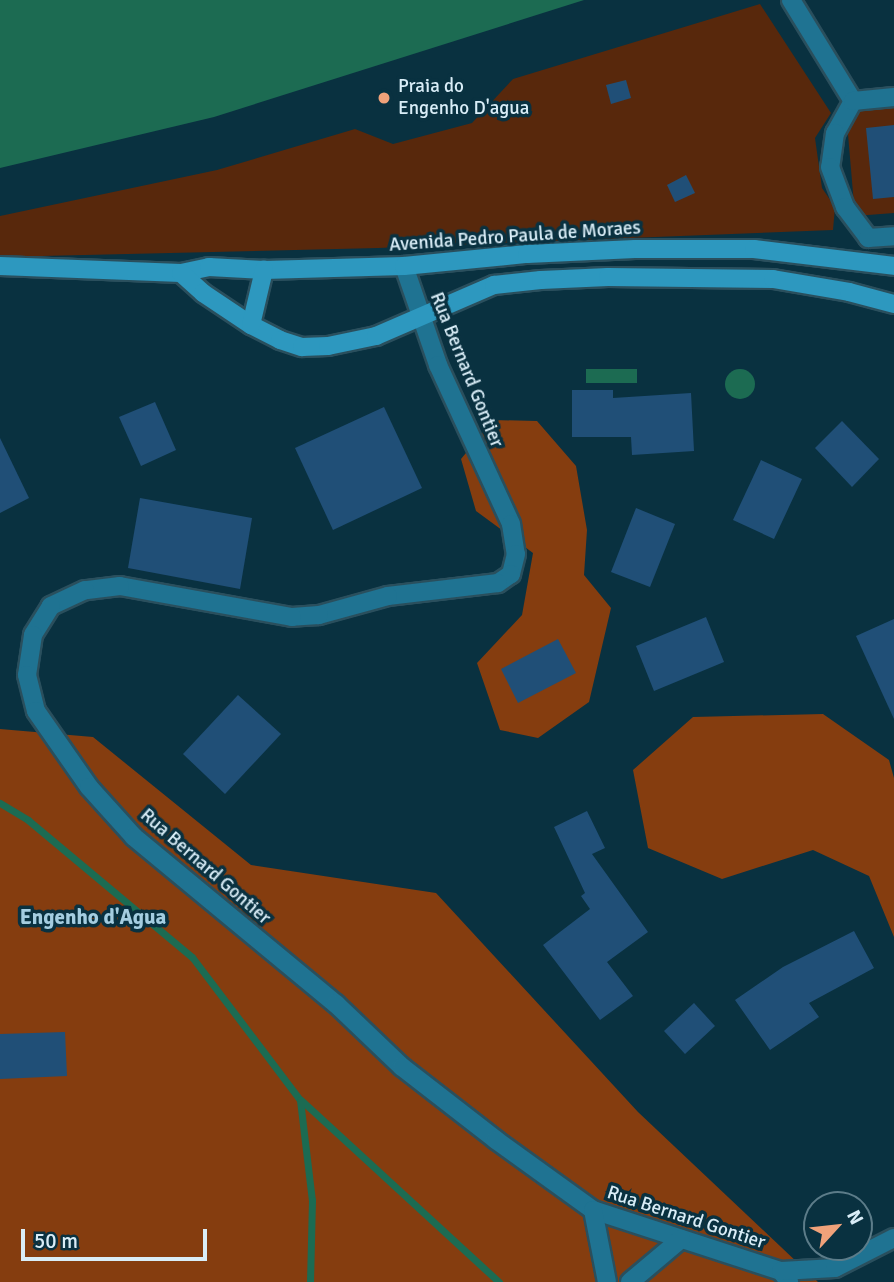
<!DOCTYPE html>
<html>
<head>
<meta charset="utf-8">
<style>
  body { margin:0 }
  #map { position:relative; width:894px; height:1282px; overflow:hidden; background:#093140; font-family:Signika,sans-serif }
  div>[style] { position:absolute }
  .green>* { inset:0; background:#58280c }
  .forest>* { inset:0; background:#853d0f }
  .water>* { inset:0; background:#1c6b52 }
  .round { border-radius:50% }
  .stream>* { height:7px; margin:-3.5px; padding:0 3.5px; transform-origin:3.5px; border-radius:3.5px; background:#1c6b52 }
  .building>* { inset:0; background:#204f77 }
  .roads { filter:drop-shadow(2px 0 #2a4f5d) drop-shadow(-2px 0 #2a4f5d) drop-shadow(0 2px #2a4f5d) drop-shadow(0 -2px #2a4f5d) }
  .minor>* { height:18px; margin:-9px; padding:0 9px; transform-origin:9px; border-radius:9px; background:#1f7392 }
  .secondary>* { height:18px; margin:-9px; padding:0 9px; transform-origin:9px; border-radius:9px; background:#2d98bf }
  .dots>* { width:19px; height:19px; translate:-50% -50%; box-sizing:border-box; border:4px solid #093140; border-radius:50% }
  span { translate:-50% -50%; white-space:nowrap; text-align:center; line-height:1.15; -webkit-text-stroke:7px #093140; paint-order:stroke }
  .poi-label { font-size:19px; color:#d9edf7 }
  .left { translate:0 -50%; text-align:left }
  .street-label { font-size:19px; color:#d9edf7 }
  .neighbourhood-label { font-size:21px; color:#a4cde0; font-weight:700 }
  .north { position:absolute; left:803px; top:1191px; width:70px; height:70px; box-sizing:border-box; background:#093140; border:2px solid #5c7c89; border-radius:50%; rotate:63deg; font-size:19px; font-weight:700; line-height:28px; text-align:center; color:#d9edf7 }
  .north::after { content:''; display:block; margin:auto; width:24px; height:32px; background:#f0a27a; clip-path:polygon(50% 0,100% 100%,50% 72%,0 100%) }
  .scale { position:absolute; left:21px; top:1229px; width:186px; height:32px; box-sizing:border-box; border:4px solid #d9edf7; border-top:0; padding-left:9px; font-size:21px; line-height:24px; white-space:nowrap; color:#d9edf7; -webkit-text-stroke:5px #093140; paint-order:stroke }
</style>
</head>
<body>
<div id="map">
  <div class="green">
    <div style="clip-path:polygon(760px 4px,831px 113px,815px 138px,822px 188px,835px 207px,833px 230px,378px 248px,0 257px,0 216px,217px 170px,355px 129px,393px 144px,472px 123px,513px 79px)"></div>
    <div style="clip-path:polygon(894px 107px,894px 213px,855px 216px,846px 111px)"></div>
  </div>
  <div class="forest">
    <div style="clip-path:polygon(493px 420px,537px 421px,576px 466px,587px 530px,584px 575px,611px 608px,589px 702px,538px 738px,500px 730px,477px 663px,522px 615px,533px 553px,476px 511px,461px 459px)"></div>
    <div style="clip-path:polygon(823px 714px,889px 760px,894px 778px,894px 937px,869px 876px,813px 850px,722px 879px,648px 848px,633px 770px,693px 717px)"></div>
    <div style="clip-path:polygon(0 729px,93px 737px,251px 865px,436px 893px,638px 1112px,818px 1282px,0 1282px)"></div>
  </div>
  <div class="water">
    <div style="clip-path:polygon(0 0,584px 0,214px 117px,0 168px)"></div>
    <div style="clip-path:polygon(586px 369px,637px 369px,637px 383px,586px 383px)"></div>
    <div class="round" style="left:725px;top:369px;width:30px;height:30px"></div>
  </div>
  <div class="stream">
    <div style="left:0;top:803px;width:33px;rotate:31deg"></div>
    <div style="left:28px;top:820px;width:214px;rotate:39.9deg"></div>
    <div style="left:192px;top:957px;width:179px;rotate:52.9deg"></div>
    <div style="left:300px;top:1100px;width:101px;rotate:83.2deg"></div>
    <div style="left:312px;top:1200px;width:82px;rotate:91.4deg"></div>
    <div style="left:301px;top:1100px;width:269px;rotate:42.6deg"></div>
  </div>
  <div class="building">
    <div style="clip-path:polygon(626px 80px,631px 98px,611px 104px,606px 85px)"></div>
    <div style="clip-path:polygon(894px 125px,894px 197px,873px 199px,866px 128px)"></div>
    <div style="clip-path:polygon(686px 175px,695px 193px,675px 202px,667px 185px)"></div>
    <div style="clip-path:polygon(572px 390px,613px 390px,613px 398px,691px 393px,694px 451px,632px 455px,631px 437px,572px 437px)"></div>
    <div style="clip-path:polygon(155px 402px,176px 450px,141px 466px,119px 417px)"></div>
    <div style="clip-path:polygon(384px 407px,422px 488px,333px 530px,295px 448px)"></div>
    <div style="clip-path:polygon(842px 421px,879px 459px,852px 487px,815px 448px)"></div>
    <div style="clip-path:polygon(0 438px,29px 498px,0 513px)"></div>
    <div style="clip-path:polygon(761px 460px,802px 479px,774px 539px,733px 520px)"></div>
    <div style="clip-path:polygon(140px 498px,252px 518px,240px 589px,128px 568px)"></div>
    <div style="clip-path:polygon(636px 508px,675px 524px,650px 587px,611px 572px)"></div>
    <div style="clip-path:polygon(706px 617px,724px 662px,654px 691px,636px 646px)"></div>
    <div style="clip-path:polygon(894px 619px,894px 719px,856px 636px)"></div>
    <div style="clip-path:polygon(558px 639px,576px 673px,518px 703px,501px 669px)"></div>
    <div style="clip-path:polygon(238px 695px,281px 734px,225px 794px,183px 754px)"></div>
    <div style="clip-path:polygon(587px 811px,605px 848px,592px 854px,648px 932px,607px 962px,633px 996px,600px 1020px,543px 945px,590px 909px,581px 896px,585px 893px,554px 827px)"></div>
    <div style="clip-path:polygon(854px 931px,874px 968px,809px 1003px,819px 1017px,770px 1050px,735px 1000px,783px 967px)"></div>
    <div style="clip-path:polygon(694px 1003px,715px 1026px,685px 1054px,664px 1031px)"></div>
    <div style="clip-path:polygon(65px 1032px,67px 1076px,0 1079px,0 1034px)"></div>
  </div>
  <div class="roads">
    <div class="minor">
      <div style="left:791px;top:0;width:119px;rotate:58.5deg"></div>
      <div style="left:853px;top:101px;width:37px;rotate:119deg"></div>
      <div style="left:835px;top:133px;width:34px;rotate:98deg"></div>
      <div style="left:830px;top:167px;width:43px;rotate:69.4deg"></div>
      <div style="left:845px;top:207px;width:39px;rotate:53deg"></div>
      <div style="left:853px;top:101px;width:41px;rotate:-5.6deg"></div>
      <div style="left:868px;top:238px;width:26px;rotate:-4deg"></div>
      <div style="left:404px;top:266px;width:105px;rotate:71deg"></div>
      <div style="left:438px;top:365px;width:175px;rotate:65.3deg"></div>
      <div style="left:511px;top:524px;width:30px;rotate:81deg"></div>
      <div style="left:516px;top:554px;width:21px;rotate:104deg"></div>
      <div style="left:511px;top:574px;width:16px;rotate:145deg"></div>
      <div style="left:498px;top:583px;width:111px;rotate:173.3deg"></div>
      <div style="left:388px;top:596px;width:72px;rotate:164.6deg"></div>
      <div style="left:319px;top:615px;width:27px;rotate:176deg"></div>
      <div style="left:292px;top:617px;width:175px;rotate:-169.8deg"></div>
      <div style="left:120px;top:586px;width:35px;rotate:173deg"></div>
      <div style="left:85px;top:590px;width:38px;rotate:155deg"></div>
      <div style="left:51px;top:606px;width:34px;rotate:122deg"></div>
      <div style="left:33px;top:635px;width:40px;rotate:98.5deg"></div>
      <div style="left:27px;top:675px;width:37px;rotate:76deg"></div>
      <div style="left:36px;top:711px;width:93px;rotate:55.1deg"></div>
      <div style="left:89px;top:787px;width:67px;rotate:48deg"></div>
      <div style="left:134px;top:837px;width:262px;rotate:39.6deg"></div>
      <div style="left:336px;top:1004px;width:91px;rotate:43.7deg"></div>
      <div style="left:402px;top:1067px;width:119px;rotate:37.8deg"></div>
      <div style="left:496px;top:1140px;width:120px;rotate:35.8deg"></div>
      <div style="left:593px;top:1210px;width:198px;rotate:18deg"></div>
      <div style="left:781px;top:1271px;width:14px;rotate:54deg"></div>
      <div style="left:593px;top:1210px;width:73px;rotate:79deg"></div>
      <div style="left:781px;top:1271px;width:54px;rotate:-3.2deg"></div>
      <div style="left:835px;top:1268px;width:66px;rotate:-27deg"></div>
      <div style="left:630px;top:1282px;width:67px;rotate:-40.1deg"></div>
    </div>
    <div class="secondary">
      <div style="left:0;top:266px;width:181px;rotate:2.2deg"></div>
      <div style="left:181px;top:273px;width:29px;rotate:-12deg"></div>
      <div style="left:209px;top:267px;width:55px;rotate:3.1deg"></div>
      <div style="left:264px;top:270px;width:140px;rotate:-1.6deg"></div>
      <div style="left:404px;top:266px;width:124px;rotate:-5.6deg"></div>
      <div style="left:527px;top:254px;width:108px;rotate:-2.7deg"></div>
      <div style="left:635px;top:249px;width:119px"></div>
      <div style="left:754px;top:249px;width:141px;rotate:6.9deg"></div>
      <div style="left:181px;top:273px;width:30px;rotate:42deg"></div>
      <div style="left:203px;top:293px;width:58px;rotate:33.7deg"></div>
      <div style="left:251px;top:325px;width:33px;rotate:27deg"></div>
      <div style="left:280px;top:340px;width:23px;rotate:18deg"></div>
      <div style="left:302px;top:347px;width:26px;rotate:-2deg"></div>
      <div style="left:328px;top:346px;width:49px;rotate:-11.8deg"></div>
      <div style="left:376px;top:336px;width:129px;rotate:-23.4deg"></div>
      <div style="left:494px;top:285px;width:47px;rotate:-6.1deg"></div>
      <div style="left:541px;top:280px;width:67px;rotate:-2.6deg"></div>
      <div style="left:608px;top:277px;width:165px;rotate:0.7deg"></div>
      <div style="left:773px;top:279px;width:77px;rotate:9.7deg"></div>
      <div style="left:849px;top:292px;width:47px;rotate:14.9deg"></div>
      <div style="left:251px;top:325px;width:57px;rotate:-76.7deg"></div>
    </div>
  </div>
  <div class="dots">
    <div style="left:384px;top:98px;background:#f0a27a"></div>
  </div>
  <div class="poi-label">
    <span class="left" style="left:398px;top:98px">Praia do<br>Engenho D'agua</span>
  </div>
  <div class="street-label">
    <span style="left:515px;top:237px;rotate:-4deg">Avenida Pedro Paula de Moraes</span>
    <span style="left:466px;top:370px;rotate:68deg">Rua Bernard Gontier</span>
    <span style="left:205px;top:867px;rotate:41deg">Rua Bernard Gontier</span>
    <span style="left:686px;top:1218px;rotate:18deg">Rua Bernard Gontier</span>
  </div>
  <div class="neighbourhood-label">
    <span style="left:93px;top:917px">Engenho d'Agua</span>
  </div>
  <div class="north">N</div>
  <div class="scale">50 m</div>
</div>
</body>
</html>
